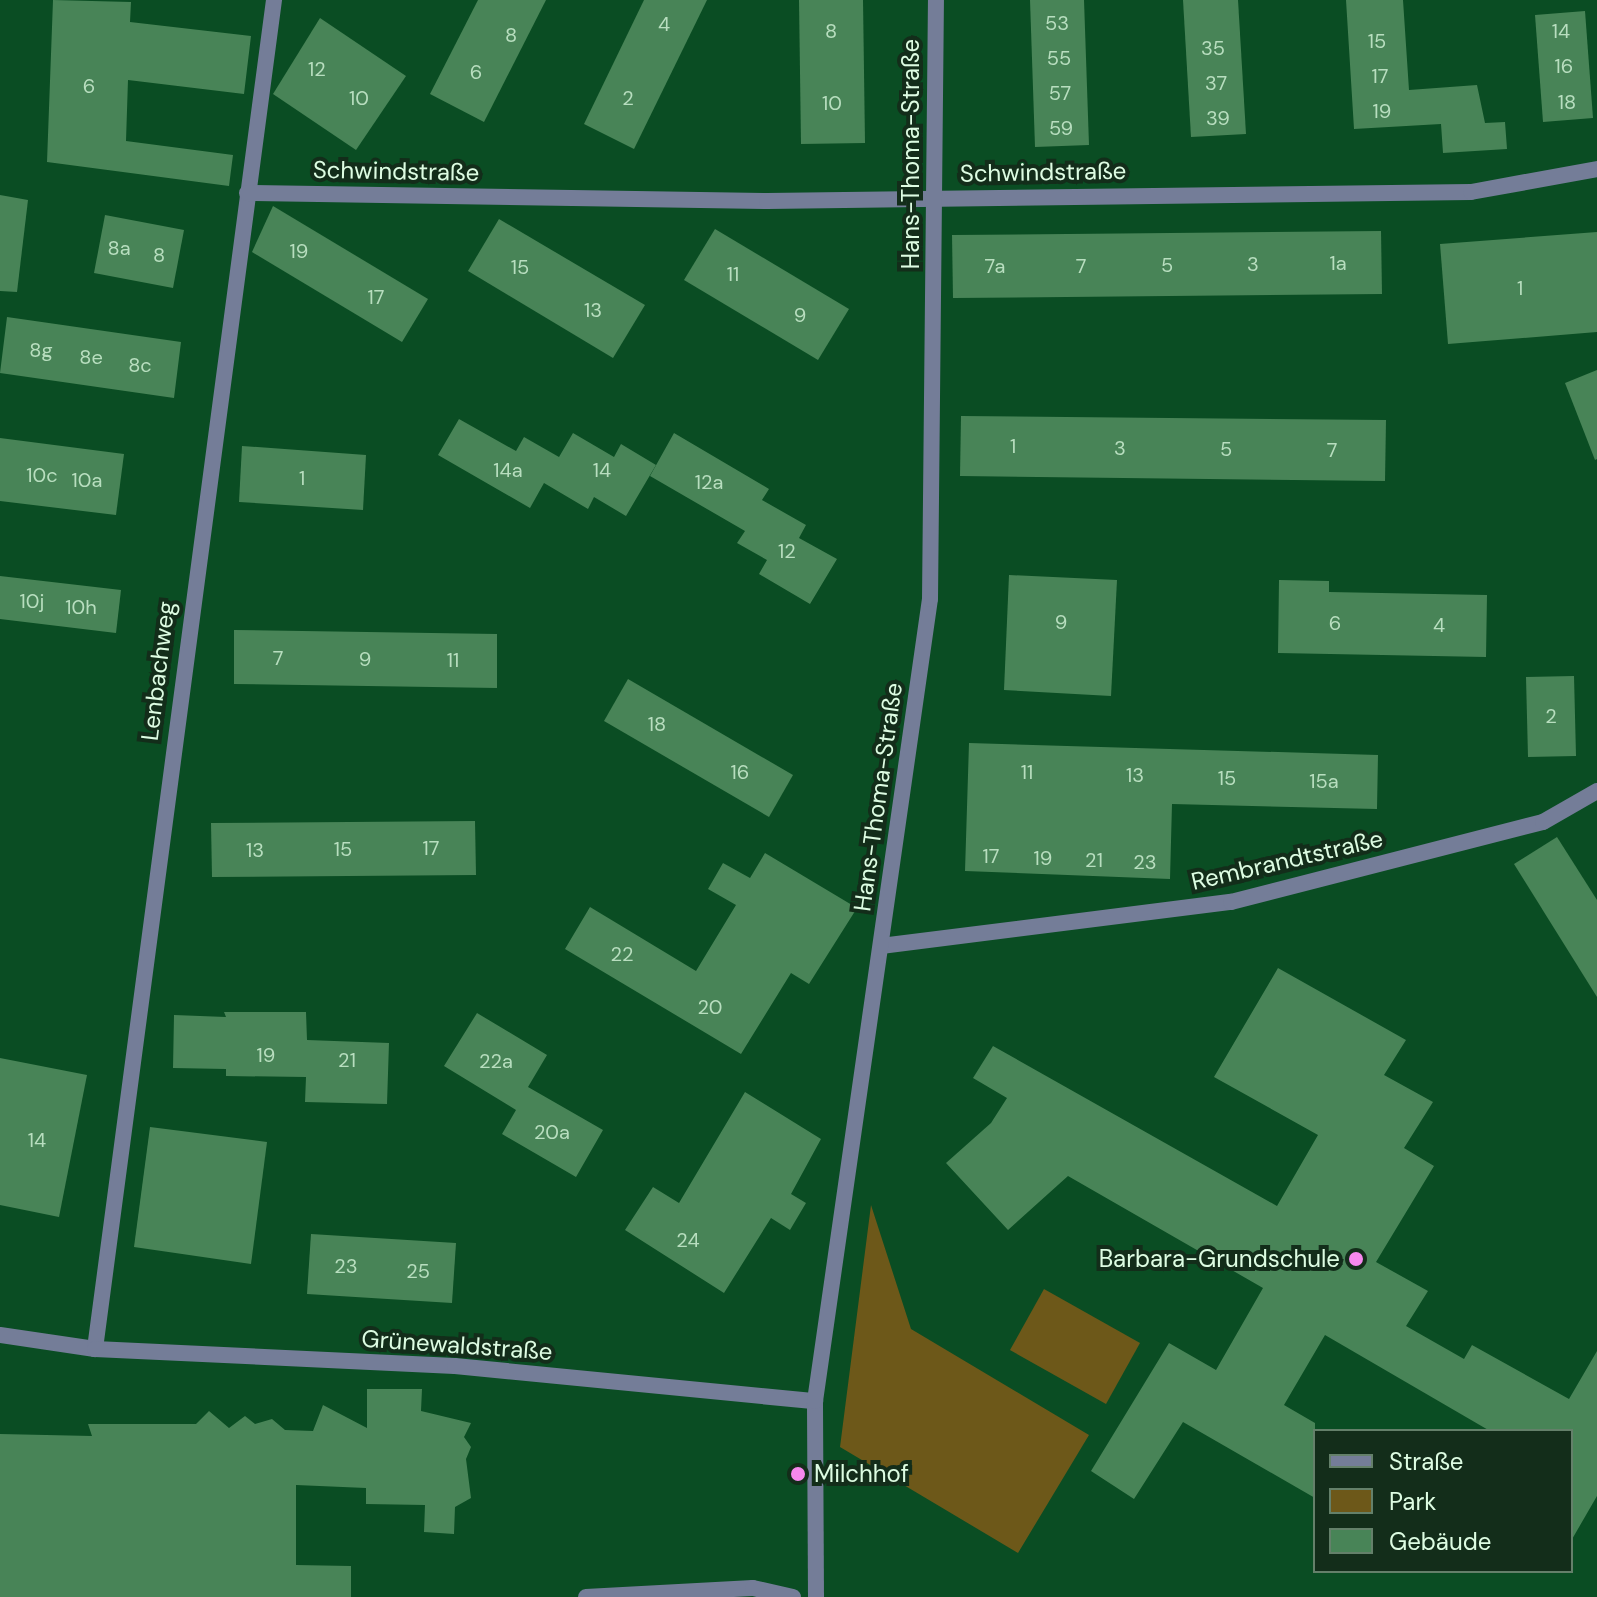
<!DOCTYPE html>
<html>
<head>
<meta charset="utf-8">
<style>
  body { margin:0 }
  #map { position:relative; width:1597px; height:1597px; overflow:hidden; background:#0a4d23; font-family:"DM Sans",sans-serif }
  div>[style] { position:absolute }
  .green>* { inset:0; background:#6d5819 }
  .building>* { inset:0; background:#488457 }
  .service>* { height:16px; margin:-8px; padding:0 8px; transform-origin:8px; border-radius:8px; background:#747d98 }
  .minor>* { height:16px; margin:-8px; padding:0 8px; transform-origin:8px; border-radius:8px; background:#747d98 }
  .dots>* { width:22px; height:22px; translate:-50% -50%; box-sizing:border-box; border:4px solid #132d1a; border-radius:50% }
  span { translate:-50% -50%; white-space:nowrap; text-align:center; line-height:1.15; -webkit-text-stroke:8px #132d1a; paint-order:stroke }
  .number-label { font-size:20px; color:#b8debf }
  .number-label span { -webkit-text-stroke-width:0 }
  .street-label { font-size:24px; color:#ddfce2 }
  .poi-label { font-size:24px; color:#ddfce2 }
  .right { translate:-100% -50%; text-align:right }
  .left { translate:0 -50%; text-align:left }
  .legend { position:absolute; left:1313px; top:1429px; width:260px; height:144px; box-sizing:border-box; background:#132d1a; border:2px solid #64806a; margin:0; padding:10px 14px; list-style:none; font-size:24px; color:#ddfce2 }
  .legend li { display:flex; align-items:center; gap:16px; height:40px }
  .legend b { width:40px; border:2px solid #64806a }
</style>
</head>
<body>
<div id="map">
  <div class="green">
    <div style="clip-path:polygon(871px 1205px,911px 1329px,1089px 1435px,1018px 1553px,840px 1447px)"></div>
    <div style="clip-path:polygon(1044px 1289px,1140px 1343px,1106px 1404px,1010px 1350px)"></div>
  </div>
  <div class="building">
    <div style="clip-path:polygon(53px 0,131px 2px,130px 22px,251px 36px,244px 94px,128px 80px,126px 141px,233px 155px,229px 186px,47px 162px)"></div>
    <div style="clip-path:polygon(478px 0,546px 0,484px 122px,430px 94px)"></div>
    <div style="clip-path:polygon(644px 0,707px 0,634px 149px,584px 124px)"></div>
    <div style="clip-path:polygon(799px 0,863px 0,865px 143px,801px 144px)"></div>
    <div style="clip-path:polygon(1030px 0,1084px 0,1089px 145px,1035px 147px)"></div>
    <div style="clip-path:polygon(1183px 0,1238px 0,1246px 134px,1191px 137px)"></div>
    <div style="clip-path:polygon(1346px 0,1403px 0,1409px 90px,1477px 85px,1485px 123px,1505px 122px,1507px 149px,1443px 153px,1441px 124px,1354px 129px)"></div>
    <div style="clip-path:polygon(1585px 11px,1593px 118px,1543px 122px,1535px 15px)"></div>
    <div style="clip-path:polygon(320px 18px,406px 76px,356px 150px,273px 94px)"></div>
    <div style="clip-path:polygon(0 195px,28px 200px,17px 292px,0 291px)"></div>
    <div style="clip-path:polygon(273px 206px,428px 299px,402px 342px,252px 252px)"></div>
    <div style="clip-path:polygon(105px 215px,184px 230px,173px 288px,94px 273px)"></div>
    <div style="clip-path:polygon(499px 219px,645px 305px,613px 358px,468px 271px)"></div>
    <div style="clip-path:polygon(715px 229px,849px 309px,818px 360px,684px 280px)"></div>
    <div style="clip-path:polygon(1381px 231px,1382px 294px,953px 298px,952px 235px)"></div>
    <div style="clip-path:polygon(1597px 232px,1597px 332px,1448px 344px,1440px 244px)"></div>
    <div style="clip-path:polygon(7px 317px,181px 342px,174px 398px,0 373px)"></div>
    <div style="clip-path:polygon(1597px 370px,1597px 459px,1595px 460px,1565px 383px)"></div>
    <div style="clip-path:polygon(961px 416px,1386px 420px,1385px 481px,960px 476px)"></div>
    <div style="clip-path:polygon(459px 419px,516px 451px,524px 437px,559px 457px,573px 433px,614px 457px,621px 444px,656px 465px,626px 516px,594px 497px,588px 509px,544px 483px,530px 508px,438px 455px)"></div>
    <div style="clip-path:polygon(674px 433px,769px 489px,762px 500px,806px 525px,799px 538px,837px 559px,810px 604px,759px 574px,767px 560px,737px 543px,745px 531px,650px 476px)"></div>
    <div style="clip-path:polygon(0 438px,124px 454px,116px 515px,0 501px)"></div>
    <div style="clip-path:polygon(242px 446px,366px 455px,363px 510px,239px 502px)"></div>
    <div style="clip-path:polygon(1009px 575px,1117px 580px,1111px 696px,1004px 690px)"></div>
    <div style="clip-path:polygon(0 576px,121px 590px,116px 633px,0 619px)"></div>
    <div style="clip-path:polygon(1279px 580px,1329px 581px,1329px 592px,1487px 595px,1486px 657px,1278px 653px)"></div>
    <div style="clip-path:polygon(234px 630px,497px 634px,497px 688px,234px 684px)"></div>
    <div style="clip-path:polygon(1574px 676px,1576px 756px,1528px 757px,1526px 677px)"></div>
    <div style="clip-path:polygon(628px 679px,793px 775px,769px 817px,604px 721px)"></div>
    <div style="clip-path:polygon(969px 743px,1378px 755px,1377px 809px,1172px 804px,1170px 879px,965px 871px)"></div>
    <div style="clip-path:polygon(475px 821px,476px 875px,212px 877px,211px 823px)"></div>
    <div style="clip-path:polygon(1557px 837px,1597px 900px,1597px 997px,1514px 864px)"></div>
    <div style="clip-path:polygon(765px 853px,857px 908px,809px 984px,791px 973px,741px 1054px,565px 949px,590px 907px,696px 971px,736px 905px,708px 889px,723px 863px,750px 878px)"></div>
    <div style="clip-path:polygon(1278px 968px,1406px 1040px,1384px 1075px,1433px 1102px,1404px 1148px,1434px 1166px,1376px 1262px,1428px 1291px,1406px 1326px,1464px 1359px,1472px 1345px,1569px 1399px,1597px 1351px,1597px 1496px,1571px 1541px,1571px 1431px,1490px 1431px,1325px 1335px,1284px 1405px,1315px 1423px,1315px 1498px,1183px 1422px,1134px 1499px,1091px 1471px,1169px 1343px,1216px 1370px,1263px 1288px,1068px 1176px,1008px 1230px,946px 1163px,991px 1123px,1007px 1098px,973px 1078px,993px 1046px,1277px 1206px,1318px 1135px,1214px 1077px)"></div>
    <div style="clip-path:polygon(224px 1012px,306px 1012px,307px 1040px,389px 1043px,387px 1104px,305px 1102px,306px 1077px,226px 1076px,226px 1069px,173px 1068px,174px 1015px,226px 1017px)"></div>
    <div style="clip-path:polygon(477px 1013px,547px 1055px,528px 1087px,603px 1130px,576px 1177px,502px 1134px,516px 1110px,444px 1066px)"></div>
    <div style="clip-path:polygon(0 1058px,87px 1075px,59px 1217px,0 1205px)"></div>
    <div style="clip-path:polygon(745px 1092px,821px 1139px,791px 1194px,806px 1203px,790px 1230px,771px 1218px,724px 1293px,625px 1230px,653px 1187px,679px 1203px)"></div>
    <div style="clip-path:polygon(150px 1127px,267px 1142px,251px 1264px,134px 1247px)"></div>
    <div style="clip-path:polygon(311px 1234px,456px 1243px,452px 1303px,307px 1294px)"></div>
    <div style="clip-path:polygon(367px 1389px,422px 1389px,421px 1411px,471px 1423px,464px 1437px,471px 1447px,466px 1459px,471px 1498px,455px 1507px,454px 1534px,424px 1532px,425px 1505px,366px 1504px,366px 1488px,296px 1485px,296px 1565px,351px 1566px,351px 1597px,0 1597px,0 1434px,92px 1436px,88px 1424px,196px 1424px,209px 1411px,229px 1428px,245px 1416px,255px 1424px,272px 1419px,285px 1430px,313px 1431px,323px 1405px,367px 1428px)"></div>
  </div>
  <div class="service">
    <div style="left:0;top:1335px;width:96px;rotate:8.4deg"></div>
    <div style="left:586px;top:1597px;width:167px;rotate:-3.1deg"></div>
    <div style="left:753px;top:1588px;width:41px;rotate:12.7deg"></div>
  </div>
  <div class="minor">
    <div style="left:274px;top:0;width:1361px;rotate:97.56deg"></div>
    <div style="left:95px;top:1349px;width:360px;rotate:2.7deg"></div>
    <div style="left:455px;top:1366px;width:362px;rotate:5.6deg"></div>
    <div style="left:247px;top:193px;width:520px;rotate:0.88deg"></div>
    <div style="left:767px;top:201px;width:704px;rotate:-0.73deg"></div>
    <div style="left:1471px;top:192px;width:128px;rotate:-10.3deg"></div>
    <div style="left:881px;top:946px;width:353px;rotate:-7.2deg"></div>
    <div style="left:1231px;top:902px;width:322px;rotate:-14.4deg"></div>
    <div style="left:1543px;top:822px;width:62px;rotate:-29.9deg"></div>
    <div style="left:816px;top:1597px;width:196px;rotate:-90.3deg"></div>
    <div style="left:815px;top:1401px;width:810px;rotate:-81.84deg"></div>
    <div style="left:930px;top:599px;width:599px;rotate:-89.43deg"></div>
  </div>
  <div class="dots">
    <div style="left:1356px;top:1259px;background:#f688ed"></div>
    <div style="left:798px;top:1474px;background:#f688ed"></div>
  </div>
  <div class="number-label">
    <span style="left:1057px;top:23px">53</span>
    <span style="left:664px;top:24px">4</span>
    <span style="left:831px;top:31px">8</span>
    <span style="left:1561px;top:31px">14</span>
    <span style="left:511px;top:35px">8</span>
    <span style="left:1377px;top:41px">15</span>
    <span style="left:1213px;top:48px">35</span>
    <span style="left:1059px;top:58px">55</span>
    <span style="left:1564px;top:66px">16</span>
    <span style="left:317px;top:69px">12</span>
    <span style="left:476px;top:72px">6</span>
    <span style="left:1380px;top:76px">17</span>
    <span style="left:1216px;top:83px">37</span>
    <span style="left:89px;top:86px">6</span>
    <span style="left:1060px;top:93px">57</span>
    <span style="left:359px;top:98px">10</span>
    <span style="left:628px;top:98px">2</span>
    <span style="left:1567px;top:102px">18</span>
    <span style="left:832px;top:103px">10</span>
    <span style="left:1382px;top:111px">19</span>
    <span style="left:1218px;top:118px">39</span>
    <span style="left:1061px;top:128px">59</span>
    <span style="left:119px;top:248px">8a</span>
    <span style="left:299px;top:251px">19</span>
    <span style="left:159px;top:255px">8</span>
    <span style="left:1338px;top:263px">1a</span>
    <span style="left:1253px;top:264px">3</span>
    <span style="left:1167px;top:265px">5</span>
    <span style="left:995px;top:266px">7a</span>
    <span style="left:1081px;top:266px">7</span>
    <span style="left:520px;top:267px">15</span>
    <span style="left:733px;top:274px">11</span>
    <span style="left:1520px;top:288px">1</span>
    <span style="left:376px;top:297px">17</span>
    <span style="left:593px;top:310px">13</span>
    <span style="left:800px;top:315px">9</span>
    <span style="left:41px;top:350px">8g</span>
    <span style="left:91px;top:357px">8e</span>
    <span style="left:140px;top:365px">8c</span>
    <span style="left:1013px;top:446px">1</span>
    <span style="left:1120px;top:448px">3</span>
    <span style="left:1226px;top:449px">5</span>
    <span style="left:1332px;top:450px">7</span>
    <span style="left:508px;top:470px">14a</span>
    <span style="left:602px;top:470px">14</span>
    <span style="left:42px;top:475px">10c</span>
    <span style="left:302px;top:478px">1</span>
    <span style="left:87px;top:480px">10a</span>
    <span style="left:709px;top:482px">12a</span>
    <span style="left:787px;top:551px">12</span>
    <span style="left:32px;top:601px">10j</span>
    <span style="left:81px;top:607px">10h</span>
    <span style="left:1061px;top:622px">9</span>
    <span style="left:1335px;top:623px">6</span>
    <span style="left:1439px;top:625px">4</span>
    <span style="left:278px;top:658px">7</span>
    <span style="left:365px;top:659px">9</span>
    <span style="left:453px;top:660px">11</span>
    <span style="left:1551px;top:716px">2</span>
    <span style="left:657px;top:724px">18</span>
    <span style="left:740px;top:772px">16</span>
    <span style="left:1027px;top:772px">11</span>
    <span style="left:1135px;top:775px">13</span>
    <span style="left:1227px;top:778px">15</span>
    <span style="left:1324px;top:781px">15a</span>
    <span style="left:431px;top:848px">17</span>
    <span style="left:343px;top:849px">15</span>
    <span style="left:255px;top:850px">13</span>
    <span style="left:991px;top:856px">17</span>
    <span style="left:1043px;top:858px">19</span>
    <span style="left:1094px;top:860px">21</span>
    <span style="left:1145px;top:862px">23</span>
    <span style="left:622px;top:954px">22</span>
    <span style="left:710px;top:1007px">20</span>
    <span style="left:266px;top:1055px">19</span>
    <span style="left:347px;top:1060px">21</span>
    <span style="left:496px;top:1061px">22a</span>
    <span style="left:552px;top:1132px">20a</span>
    <span style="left:37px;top:1140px">14</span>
    <span style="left:688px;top:1240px">24</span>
    <span style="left:346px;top:1266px">23</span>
    <span style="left:418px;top:1271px">25</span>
  </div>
  <div class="street-label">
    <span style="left:911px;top:154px;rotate:-90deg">Hans-Thoma-Straße</span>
    <span style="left:396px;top:171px;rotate:1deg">Schwindstraße</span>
    <span style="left:1043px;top:172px;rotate:-1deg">Schwindstraße</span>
    <span style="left:158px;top:671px;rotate:-83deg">Lenbachweg</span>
    <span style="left:878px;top:797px;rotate:-82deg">Hans-Thoma-Straße</span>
    <span style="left:1287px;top:860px;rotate:-13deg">Rembrandtstraße</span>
    <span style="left:457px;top:1345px;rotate:4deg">Grünewaldstraße</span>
  </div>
  <div class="poi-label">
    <span class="right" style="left:1340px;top:1259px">Barbara-Grundschule</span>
    <span class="left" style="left:814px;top:1474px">Milchhof</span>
  </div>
  <ul class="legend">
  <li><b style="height:10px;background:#747d98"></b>Straße</li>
  <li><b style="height:22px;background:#6d5819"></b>Park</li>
  <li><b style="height:22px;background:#488457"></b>Gebäude</li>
  </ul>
</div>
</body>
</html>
